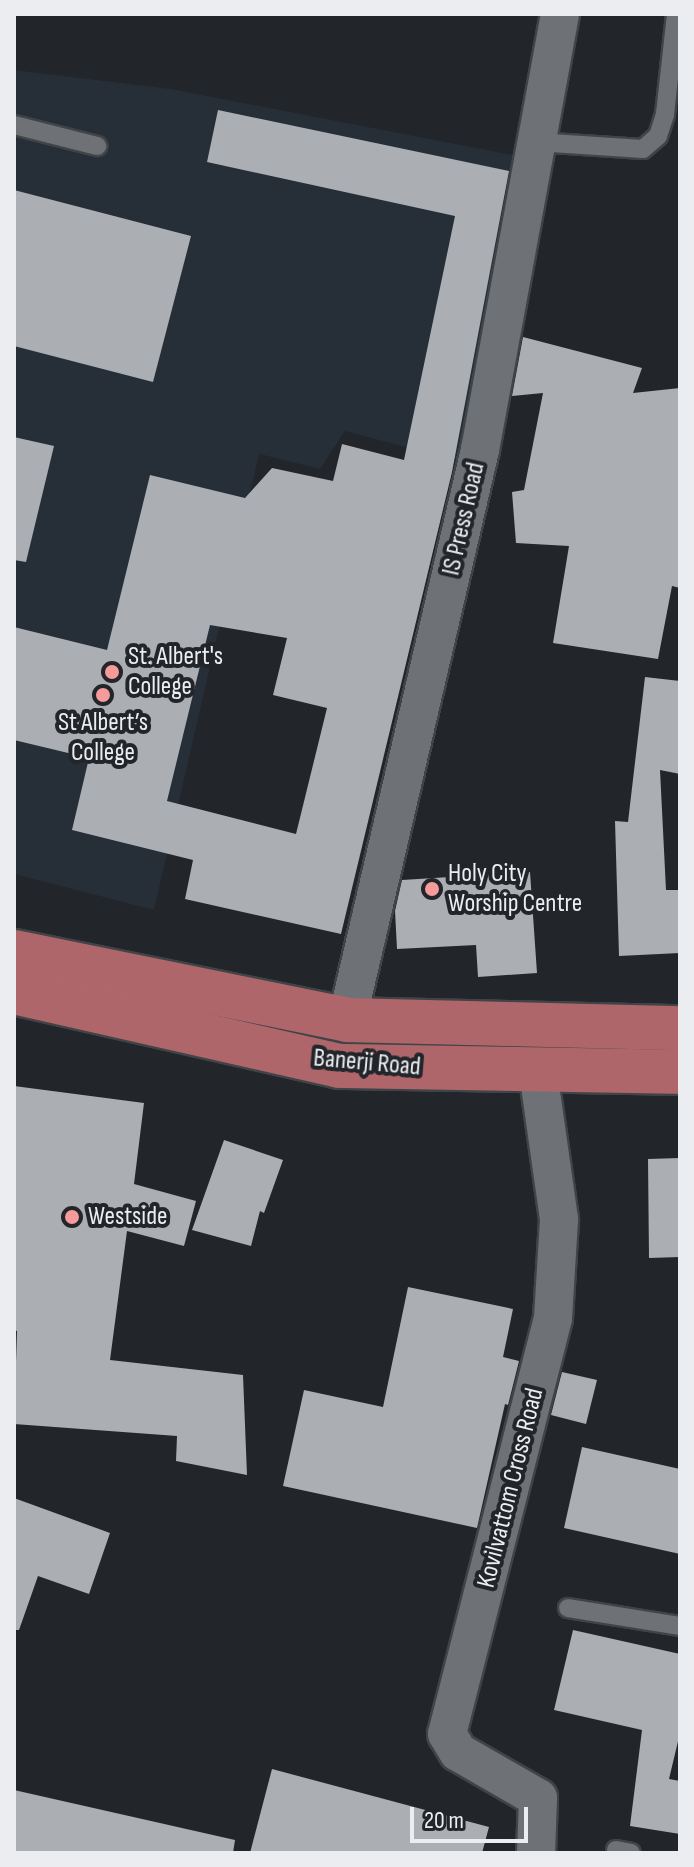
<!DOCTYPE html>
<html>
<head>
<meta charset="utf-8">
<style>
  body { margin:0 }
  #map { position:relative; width:694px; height:1867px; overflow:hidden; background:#222529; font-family:"Sofia Sans Condensed",sans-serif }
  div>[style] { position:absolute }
  .built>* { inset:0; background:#262e37 }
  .building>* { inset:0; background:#abafb4 }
  .roads { filter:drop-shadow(2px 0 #414447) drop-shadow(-2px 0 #414447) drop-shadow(0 2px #414447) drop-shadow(0 -2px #414447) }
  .lane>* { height:18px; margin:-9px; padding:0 9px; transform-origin:9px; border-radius:9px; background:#6e7277 }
  .street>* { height:38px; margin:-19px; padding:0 19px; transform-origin:19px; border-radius:19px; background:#6e7277 }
  .primary>* { height:44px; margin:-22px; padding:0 22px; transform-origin:22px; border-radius:22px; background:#ae666b }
  .dots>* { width:22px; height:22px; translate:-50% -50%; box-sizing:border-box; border:4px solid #222529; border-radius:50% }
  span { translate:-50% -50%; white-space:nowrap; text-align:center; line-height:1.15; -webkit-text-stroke:8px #222529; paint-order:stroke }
  .street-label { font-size:26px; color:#ebedf0 }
  .poi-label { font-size:26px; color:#ebedf0 }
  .left { translate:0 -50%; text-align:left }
  .frame { position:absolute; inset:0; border:16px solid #ebedf0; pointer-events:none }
  .scale { position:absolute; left:410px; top:1807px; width:118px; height:36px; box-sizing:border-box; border:4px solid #ebedf0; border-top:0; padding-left:10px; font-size:24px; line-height:28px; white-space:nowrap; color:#ebedf0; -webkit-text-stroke:6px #222529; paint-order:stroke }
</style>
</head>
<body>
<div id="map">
  <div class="built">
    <div style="clip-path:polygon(14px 70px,171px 89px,518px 156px,466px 463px,345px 431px,320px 469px,259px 454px,154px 910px,14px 874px)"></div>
  </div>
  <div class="building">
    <div style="clip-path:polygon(evenodd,218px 110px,509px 171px,452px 472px,341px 934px,185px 899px,193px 860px,72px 830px,89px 758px,14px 740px,14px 627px,107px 650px,150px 475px,245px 498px,272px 468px,333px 481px,342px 444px,404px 460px,455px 216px,207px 162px,218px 110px,210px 625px,287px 638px,273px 695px,327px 708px,296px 834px,167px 801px,210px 625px)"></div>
    <div style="clip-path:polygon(14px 190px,191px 236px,153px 382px,14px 346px)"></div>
    <div style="clip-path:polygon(523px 337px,642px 368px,633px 393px,680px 388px,680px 588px,672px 586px,658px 659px,553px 643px,569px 546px,516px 543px,512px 492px,524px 490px,543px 393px,512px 396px)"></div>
    <div style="clip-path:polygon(14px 437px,54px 446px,26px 562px,14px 560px)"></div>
    <div style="clip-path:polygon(645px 677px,680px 681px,680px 774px,660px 770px,666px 890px,680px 890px,680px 953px,619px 956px,615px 821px,628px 822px)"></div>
    <div style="clip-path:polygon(530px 872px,537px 973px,478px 977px,476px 945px,397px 949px,395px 911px,402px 880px)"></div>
    <div style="clip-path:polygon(14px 1086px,144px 1103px,134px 1184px,196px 1201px,184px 1246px,127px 1231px,110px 1360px,243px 1375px,247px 1475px,176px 1461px,177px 1436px,14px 1424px,17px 1331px,14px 1330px)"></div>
    <div style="clip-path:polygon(224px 1140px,283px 1160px,264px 1213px,260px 1211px,251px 1246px,192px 1230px)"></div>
    <div style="clip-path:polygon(680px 1158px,680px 1257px,649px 1258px,648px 1159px)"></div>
    <div style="clip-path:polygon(408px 1287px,513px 1309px,503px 1357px,519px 1361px,508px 1405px,505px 1404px,477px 1528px,283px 1486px,304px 1390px,383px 1407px)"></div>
    <div style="clip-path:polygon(562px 1372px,597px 1380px,586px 1424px,551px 1415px)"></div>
    <div style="clip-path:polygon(582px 1447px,680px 1469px,680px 1554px,564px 1528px)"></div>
    <div style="clip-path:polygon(14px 1498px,110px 1533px,89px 1594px,38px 1576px,19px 1630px,14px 1630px)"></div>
    <div style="clip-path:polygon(573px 1630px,680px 1654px,680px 1733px,669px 1779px,680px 1781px,680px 1834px,630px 1826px,642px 1730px,554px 1710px)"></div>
    <div style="clip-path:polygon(272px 1769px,489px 1827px,482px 1853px,250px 1853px)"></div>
    <div style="clip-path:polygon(14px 1790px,235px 1840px,233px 1853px,14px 1853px)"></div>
  </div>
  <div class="roads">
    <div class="lane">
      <div style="left:14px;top:125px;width:86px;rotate:14.2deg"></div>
      <div style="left:536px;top:142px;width:107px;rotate:3.7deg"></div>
      <div style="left:643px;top:149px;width:20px;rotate:-41deg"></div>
      <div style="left:658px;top:136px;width:23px;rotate:-72deg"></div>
      <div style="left:665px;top:114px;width:101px;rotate:-83.7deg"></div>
      <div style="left:568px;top:1608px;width:113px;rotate:9.1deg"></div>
      <div style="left:616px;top:1850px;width:15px;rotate:11deg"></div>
    </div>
    <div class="street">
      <div style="left:347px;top:1020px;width:585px;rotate:-76.87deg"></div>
      <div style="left:480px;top:450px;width:443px;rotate:-79.6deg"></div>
      <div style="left:536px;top:1853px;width:55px;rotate:-87.9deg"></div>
      <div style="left:538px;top:1798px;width:92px;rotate:-150.1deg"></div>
      <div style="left:458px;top:1752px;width:21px;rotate:-121deg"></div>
      <div style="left:447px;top:1734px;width:429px;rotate:-75.7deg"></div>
      <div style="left:553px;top:1318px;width:99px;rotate:-86.5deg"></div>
      <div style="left:559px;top:1219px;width:149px;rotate:-98.1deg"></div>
    </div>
    <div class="primary">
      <div style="left:14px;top:952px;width:340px;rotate:11.5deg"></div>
      <div style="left:347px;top:1020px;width:333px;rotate:1.4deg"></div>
      <div style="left:14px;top:992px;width:333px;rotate:12.8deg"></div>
      <div style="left:339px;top:1066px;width:341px;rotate:1deg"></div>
    </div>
  </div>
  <div class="dots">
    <div style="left:112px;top:672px;background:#f59b9b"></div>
    <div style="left:103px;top:695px;background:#f59b9b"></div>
    <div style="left:432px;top:889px;background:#f59b9b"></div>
    <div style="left:72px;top:1217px;background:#f59b9b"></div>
  </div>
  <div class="street-label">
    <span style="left:464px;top:519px;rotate:-77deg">IS Press Road</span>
    <span style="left:367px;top:1063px;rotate:5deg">Banerji Road</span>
    <span style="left:511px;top:1488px;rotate:-76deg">Kovilvattom Cross Road</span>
  </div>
  <div class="poi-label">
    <span class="left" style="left:128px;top:672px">St. Albert's<br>College</span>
    <span style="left:103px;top:738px">St Albert’s<br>College</span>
    <span class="left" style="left:448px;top:889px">Holy City<br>Worship Centre</span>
    <span class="left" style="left:88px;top:1217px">Westside</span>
  </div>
  <div class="frame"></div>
  <div class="scale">20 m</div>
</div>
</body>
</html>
